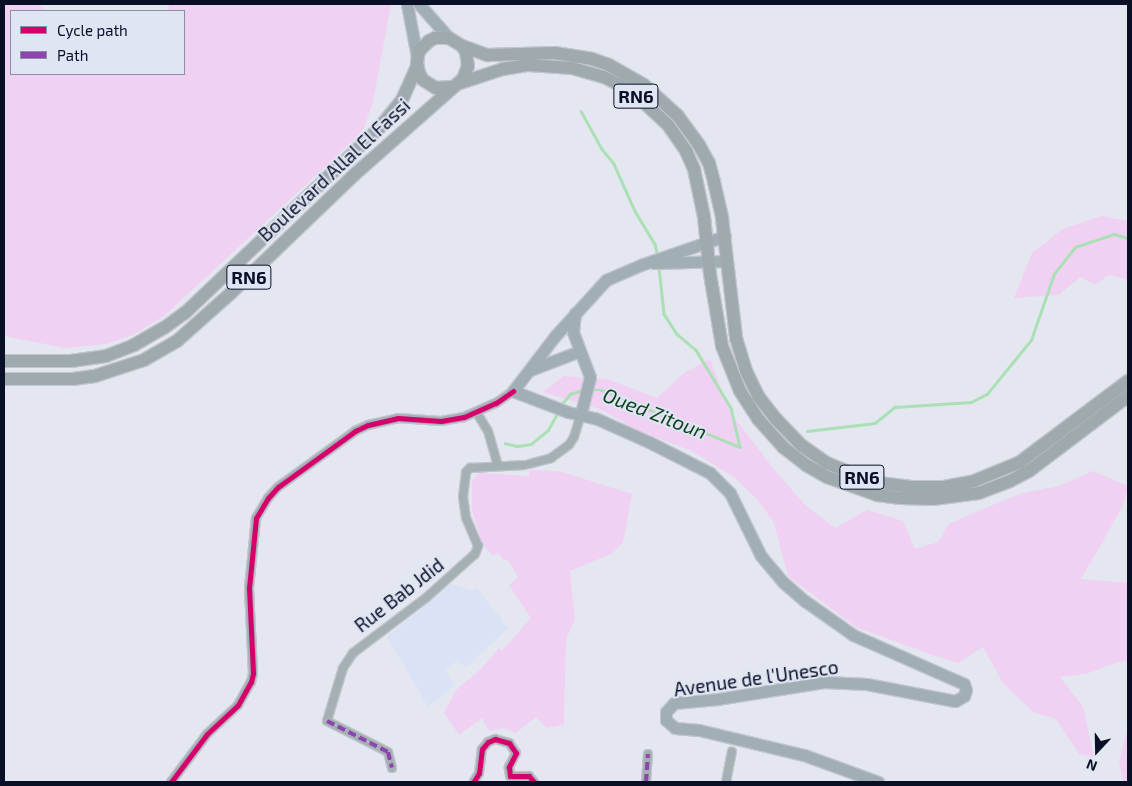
<!DOCTYPE html>
<html>
<head>
<meta charset="utf-8">
<style>
  body { margin:0 }
  #map { position:relative; width:1132px; height:786px; overflow:hidden; background:#e4e7ef; font-family:"Exo 2",sans-serif }
  div>[style] { position:absolute }
  .built>* { inset:0; background:#dae2f6 }
  .green>* { inset:0; background:#f0d1f3 }
  .stream>* { height:2.5px; margin:-1.25px; padding:0 1.25px; transform-origin:1.25px; border-radius:1.25px; background:#abe0b6 }
  .roads { filter:drop-shadow(1px 0 #c2c5ce) drop-shadow(-1px 0 #c2c5ce) drop-shadow(0 1px #c2c5ce) drop-shadow(0 -1px #c2c5ce) }
  .street>* { height:8px; margin:-4px; padding:0 4px; transform-origin:4px; border-radius:4px; background:#a4b0b4 }
  .secondary>* { height:11px; margin:-5.5px; padding:0 5.5px; transform-origin:5.5px; border-radius:5.5px; background:#a1aeb4 }
  .primary>* { height:12px; margin:-6px; padding:0 6px; transform-origin:6px; border-radius:6px; background:#9eaaae }
  .quiet>* { height:4px; margin-top:-2px; transform-origin:0; background:repeating-linear-gradient(90deg,#8e44ad 0 8px,transparent 0 12px) }
  .cycleway>* { height:5px; margin:-2.5px; padding:0 2.5px; transform-origin:2.5px; border-radius:2.5px; background:#d6006c }
  span { translate:-50% -50%; white-space:nowrap; text-align:center; line-height:1.15; -webkit-text-stroke:4px #e0e5f3; paint-order:stroke }
  .shield-label span { padding:1px 4px; background:#e0e5f3; border:1px solid; border-radius:4px; -webkit-text-stroke-width:0 }
  .shield-label { font-size:18px; color:#080f26; font-weight:700 }
  .street-label { font-size:19px; color:#080f26 }
  .water-label { font-size:20px; color:#0c431b; font-style:italic }
  .frame { position:absolute; inset:0; border:5px solid #080f26; pointer-events:none }
  .legend { position:absolute; left:10px; top:10px; width:175px; height:65px; box-sizing:border-box; background:#e0e5f3; border:1px solid #8a8fa1; margin:0; padding:6px 9px; list-style:none; font-size:15px; color:#080f26 }
  .legend li { display:flex; align-items:center; gap:10px; height:25px }
  .legend b { width:25px; border:1px solid #8a8fa1 }
  .north { position:absolute; left:1072px; top:726px; width:50px; height:50px; -webkit-text-stroke:4px #e0e5f3; paint-order:stroke; rotate:201deg; font-size:14px; font-weight:700; line-height:20px; text-align:center; color:#080f26 }
  .north::after { content:''; display:block; margin:auto; width:18px; height:22px; background:#080f26; clip-path:polygon(50% 0,100% 100%,50% 72%,0 100%) }
</style>
</head>
<body>
<div id="map">
  <div class="built">
    <div style="clip-path:polygon(451px 584px,472px 591px,477px 588px,508px 628px,466px 667px,457px 661px,445px 669px,455px 685px,428px 707px,387px 637px)"></div>
  </div>
  <div class="green">
    <div style="clip-path:polygon(4px 4px,38px 4px,46px 11px,11px 11px,11px 74px,184px 74px,184px 11px,168px 11px,169px 4px,391px 4px,373px 102px,364px 128px,352px 142px,164px 316px,133px 335px,106px 344px,65px 348px,4px 336px)"></div>
    <div style="clip-path:polygon(1101px 216px,1128px 221px,1128px 280px,1109px 275px,1095px 285px,1080px 277px,1059px 295px,1014px 298px,1032px 253px,1063px 229px)"></div>
    <div style="clip-path:polygon(710px 359px,730px 412px,773px 468px,804px 504px,835px 528px,867px 510px,903px 521px,915px 549px,938px 542px,949px 524px,973px 513px,1022px 493px,1059px 486px,1093px 471px,1128px 486px,1123px 506px,1081px 579px,1128px 583px,1128px 661px,1118px 662px,1086px 674px,1060px 677px,1083px 707px,1094px 757px,1079px 754px,1056px 719px,1033px 712px,1003px 683px,983px 647px,958px 663px,929px 654px,856px 627px,788px 576px,774px 523px,758px 500px,735px 478px,692px 451px,639px 431px,600px 409px,542px 392px,564px 376px,610px 380px,657px 398px,684px 373px)"></div>
    <div style="clip-path:polygon(529px 470px,559px 471px,632px 494px,623px 542px,613px 553px,570px 571px,575px 620px,566px 639px,564px 724px,547px 728px,536px 717px,516px 733px,503px 728px,489px 731px,482px 718px,459px 735px,444px 713px,456px 690px,481px 669px,499px 648px,502px 651px,531px 618px,509px 585px,518px 577px,507px 559px,504px 560px,498px 553px,493px 556px,482px 543px,472px 510px,472px 481px,479px 473px,529px 476px)"></div>
    <div style="clip-path:polygon(1128px 727px,1128px 782px,1123px 782px,1119px 761px)"></div>
  </div>
  <div class="stream">
    <div style="left:581px;top:111px;width:43px;rotate:61.1deg"></div>
    <div style="left:602px;top:149px;width:19px;rotate:51deg"></div>
    <div style="left:614px;top:164px;width:51px;rotate:65.9deg"></div>
    <div style="left:635px;top:211px;width:39px;rotate:59deg"></div>
    <div style="left:655px;top:244px;width:9px;rotate:77deg"></div>
    <div style="left:659px;top:267px;width:47px;rotate:83.9deg"></div>
    <div style="left:664px;top:314px;width:24px;rotate:57deg"></div>
    <div style="left:677px;top:334px;width:25px;rotate:40deg"></div>
    <div style="left:696px;top:350px;width:68px;rotate:58.9deg"></div>
    <div style="left:731px;top:408px;width:40px;rotate:77deg"></div>
    <div style="left:590px;top:390px;width:11px"></div>
    <div style="left:601px;top:390px;width:150px;rotate:22.3deg"></div>
    <div style="left:560px;top:406px;width:16px;rotate:-50deg"></div>
    <div style="left:570px;top:394px;width:13px;rotate:-18deg"></div>
    <div style="left:807px;top:431px;width:68px;rotate:-6.7deg"></div>
    <div style="left:875px;top:423px;width:26px;rotate:-39deg"></div>
    <div style="left:895px;top:407px;width:76px;rotate:-3.8deg"></div>
    <div style="left:971px;top:402px;width:18px;rotate:-27deg"></div>
    <div style="left:987px;top:394px;width:70px;rotate:-50.8deg"></div>
    <div style="left:1031px;top:340px;width:70px;rotate:-70.8deg"></div>
    <div style="left:1054px;top:274px;width:34px;rotate:-52deg"></div>
    <div style="left:1075px;top:247px;width:41px;rotate:-18.4deg"></div>
    <div style="left:1114px;top:234px;width:15px;rotate:16deg"></div>
    <div style="left:505px;top:443px;width:12px;rotate:14deg"></div>
    <div style="left:517px;top:446px;width:14px;rotate:-8deg"></div>
    <div style="left:531px;top:444px;width:22px;rotate:-39deg"></div>
    <div style="left:548px;top:430px;width:21px;rotate:-61deg"></div>
  </div>
  <div class="roads">
    <div class="street">
      <div style="left:477px;top:413px;width:21px;rotate:59deg"></div>
      <div style="left:488px;top:431px;width:36px;rotate:74deg"></div>
      <div style="left:529px;top:464px;width:23px;rotate:-15deg"></div>
      <div style="left:551px;top:458px;width:22px;rotate:-36deg"></div>
      <div style="left:569px;top:445px;width:9px;rotate:-58deg"></div>
      <div style="left:574px;top:437px;width:24px;rotate:-73deg"></div>
      <div style="left:392px;top:768px;width:16px;rotate:-104deg"></div>
      <div style="left:388px;top:752px;width:68px;rotate:-153.1deg"></div>
      <div style="left:327px;top:721px;width:55px;rotate:-73.2deg"></div>
      <div style="left:343px;top:668px;width:18px;rotate:-56deg"></div>
      <div style="left:353px;top:653px;width:93px;rotate:-37.1deg"></div>
      <div style="left:427px;top:597px;width:64px;rotate:-41.9deg"></div>
      <div style="left:475px;top:554px;width:9px;rotate:-69deg"></div>
      <div style="left:478px;top:546px;width:30px;rotate:-113deg"></div>
      <div style="left:466px;top:518px;width:21px;rotate:-98deg"></div>
      <div style="left:463px;top:497px;width:25px;rotate:-83deg"></div>
      <div style="left:466px;top:472px;width:6px;rotate:-45deg"></div>
      <div style="left:470px;top:468px;width:55px;rotate:-3.1deg"></div>
      <div style="left:474px;top:781px;width:9px;rotate:-58deg"></div>
      <div style="left:479px;top:773px;width:24px;rotate:-83deg"></div>
      <div style="left:482px;top:749px;width:9px;rotate:-49deg"></div>
      <div style="left:488px;top:742px;width:8px;rotate:-23deg"></div>
      <div style="left:495px;top:739px;width:15px;rotate:16deg"></div>
      <div style="left:509px;top:743px;width:12px;rotate:55deg"></div>
      <div style="left:516px;top:753px;width:16px;rotate:117deg"></div>
      <div style="left:509px;top:767px;width:9px;rotate:84deg"></div>
      <div style="left:510px;top:776px;width:19px"></div>
      <div style="left:529px;top:776px;width:8px;rotate:50deg"></div>
      <div style="left:171px;top:782px;width:60px;rotate:-53.1deg"></div>
      <div style="left:207px;top:734px;width:42px;rotate:-43.1deg"></div>
      <div style="left:238px;top:705px;width:26px;rotate:-61deg"></div>
      <div style="left:251px;top:682px;width:9px;rotate:-77deg"></div>
      <div style="left:253px;top:673px;width:85px;rotate:-92.7deg"></div>
      <div style="left:249px;top:588px;width:70px;rotate:-84.3deg"></div>
      <div style="left:256px;top:518px;width:23px;rotate:-59deg"></div>
      <div style="left:268px;top:498px;width:15px;rotate:-48deg"></div>
      <div style="left:278px;top:487px;width:95px;rotate:-36deg"></div>
      <div style="left:355px;top:431px;width:14px;rotate:-25deg"></div>
      <div style="left:368px;top:425px;width:31px;rotate:-13deg"></div>
      <div style="left:398px;top:418px;width:43px;rotate:4deg"></div>
      <div style="left:441px;top:421px;width:23px;rotate:-10deg"></div>
      <div style="left:464px;top:417px;width:35px;rotate:-24deg"></div>
      <div style="left:496px;top:403px;width:21px;rotate:-35deg"></div>
      <div style="left:646px;top:782px;width:28px;rotate:-86deg"></div>
      <div style="left:726px;top:782px;width:31px;rotate:-79deg"></div>
    </div>
    <div class="secondary">
      <div style="left:407px;top:4px;width:54px;rotate:79.3deg"></div>
      <div style="left:419px;top:4px;width:45px;rotate:48.6deg"></div>
      <div style="left:725px;top:236px;width:87px;rotate:161.1deg"></div>
      <div style="left:643px;top:264px;width:40px;rotate:156.6deg"></div>
      <div style="left:606px;top:280px;width:76px;rotate:132.3deg"></div>
      <div style="left:555px;top:336px;width:69px;rotate:127.4deg"></div>
      <div style="left:513px;top:391px;width:59px;rotate:20.9deg"></div>
      <div style="left:568px;top:412px;width:28px;rotate:13deg"></div>
      <div style="left:595px;top:418px;width:59px;rotate:24deg"></div>
      <div style="left:649px;top:442px;width:68px;rotate:26.9deg"></div>
      <div style="left:710px;top:473px;width:28px;rotate:45deg"></div>
      <div style="left:730px;top:493px;width:70px;rotate:63.8deg"></div>
      <div style="left:761px;top:556px;width:35px;rotate:50deg"></div>
      <div style="left:784px;top:583px;width:28px;rotate:41deg"></div>
      <div style="left:805px;top:601px;width:59px;rotate:35.3deg"></div>
      <div style="left:853px;top:635px;width:121px;rotate:23.8deg"></div>
      <div style="left:964px;top:684px;width:6px;rotate:72deg"></div>
      <div style="left:966px;top:690px;width:6px;rotate:108deg"></div>
      <div style="left:964px;top:696px;width:10px;rotate:151deg"></div>
      <div style="left:955px;top:701px;width:90px;rotate:-169.1deg"></div>
      <div style="left:867px;top:684px;width:43px;rotate:-177.3deg"></div>
      <div style="left:824px;top:682px;width:107px;rotate:170.9deg"></div>
      <div style="left:718px;top:699px;width:44px;rotate:174.8deg"></div>
      <div style="left:674px;top:703px;width:12px;rotate:132deg"></div>
      <div style="left:666px;top:712px;width:8px;rotate:90deg"></div>
      <div style="left:666px;top:720px;width:12px;rotate:42deg"></div>
      <div style="left:675px;top:728px;width:24px;rotate:5deg"></div>
      <div style="left:699px;top:730px;width:108px;rotate:13.4deg"></div>
      <div style="left:804px;top:755px;width:79px;rotate:20deg"></div>
      <div style="left:654px;top:263px;width:73px;rotate:-1.6deg"></div>
      <div style="left:575px;top:313px;width:19px;rotate:96deg"></div>
      <div style="left:573px;top:332px;width:48px;rotate:69.3deg"></div>
      <div style="left:590px;top:377px;width:38px;rotate:104deg"></div>
      <div style="left:530px;top:370px;width:53px;rotate:-20.8deg"></div>
    </div>
    <div class="primary">
      <div style="left:462px;top:46px;width:27px;rotate:20deg"></div>
      <div style="left:487px;top:55px;width:68px;rotate:-1.7deg"></div>
      <div style="left:555px;top:53px;width:37px;rotate:9deg"></div>
      <div style="left:592px;top:59px;width:18px;rotate:19deg"></div>
      <div style="left:609px;top:65px;width:40px;rotate:29.7deg"></div>
      <div style="left:644px;top:85px;width:46px;rotate:42.4deg"></div>
      <div style="left:678px;top:116px;width:36px;rotate:54deg"></div>
      <div style="left:699px;top:145px;width:21px;rotate:61deg"></div>
      <div style="left:709px;top:163px;width:20px;rotate:75deg"></div>
      <div style="left:714px;top:182px;width:37px;rotate:77deg"></div>
      <div style="left:722px;top:218px;width:121px;rotate:83.3deg"></div>
      <div style="left:736px;top:338px;width:34px;rotate:73deg"></div>
      <div style="left:746px;top:371px;width:28px;rotate:64deg"></div>
      <div style="left:758px;top:396px;width:29px;rotate:52deg"></div>
      <div style="left:776px;top:419px;width:36px;rotate:46deg"></div>
      <div style="left:801px;top:445px;width:32px;rotate:35deg"></div>
      <div style="left:827px;top:463px;width:25px;rotate:23deg"></div>
      <div style="left:850px;top:473px;width:31px;rotate:19deg"></div>
      <div style="left:879px;top:483px;width:31px;rotate:7deg"></div>
      <div style="left:910px;top:487px;width:34px"></div>
      <div style="left:944px;top:487px;width:31px;rotate:-11deg"></div>
      <div style="left:974px;top:481px;width:50px;rotate:-22.4deg"></div>
      <div style="left:1020px;top:462px;width:135px;rotate:-36.9deg"></div>
      <div style="left:457px;top:84px;width:48px;rotate:-18.1deg"></div>
      <div style="left:503px;top:69px;width:26px;rotate:-9deg"></div>
      <div style="left:529px;top:65px;width:43px;rotate:4deg"></div>
      <div style="left:572px;top:68px;width:33px;rotate:16deg"></div>
      <div style="left:604px;top:77px;width:18px;rotate:27deg"></div>
      <div style="left:620px;top:85px;width:20px;rotate:33deg"></div>
      <div style="left:637px;top:96px;width:42px;rotate:43.1deg"></div>
      <div style="left:668px;top:125px;width:32px;rotate:55deg"></div>
      <div style="left:686px;top:151px;width:20px;rotate:66deg"></div>
      <div style="left:694px;top:169px;width:49px;rotate:78.2deg"></div>
      <div style="left:704px;top:217px;width:57px;rotate:84deg"></div>
      <div style="left:710px;top:274px;width:73px;rotate:80.5deg"></div>
      <div style="left:722px;top:346px;width:48px;rotate:68.2deg"></div>
      <div style="left:740px;top:391px;width:33px;rotate:57deg"></div>
      <div style="left:758px;top:419px;width:38px;rotate:48deg"></div>
      <div style="left:783px;top:447px;width:29px;rotate:38deg"></div>
      <div style="left:806px;top:465px;width:24px;rotate:30deg"></div>
      <div style="left:827px;top:477px;width:53px;rotate:19.8deg"></div>
      <div style="left:877px;top:495px;width:24px;rotate:7deg"></div>
      <div style="left:901px;top:498px;width:32px;rotate:2deg"></div>
      <div style="left:933px;top:499px;width:46px;rotate:-7.4deg"></div>
      <div style="left:979px;top:493px;width:33px;rotate:-21deg"></div>
      <div style="left:1010px;top:481px;width:21px;rotate:-28deg"></div>
      <div style="left:1029px;top:471px;width:124px;rotate:-37.1deg"></div>
      <div style="left:4px;top:361px;width:67px"></div>
      <div style="left:71px;top:361px;width:35px;rotate:-8deg"></div>
      <div style="left:106px;top:356px;width:30px;rotate:-21deg"></div>
      <div style="left:134px;top:345px;width:34px;rotate:-30deg"></div>
      <div style="left:164px;top:328px;width:26px;rotate:-36deg"></div>
      <div style="left:185px;top:313px;width:269px;rotate:-43.6deg"></div>
      <div style="left:380px;top:127px;width:35px;rotate:-51deg"></div>
      <div style="left:402px;top:100px;width:37px;rotate:-66deg"></div>
      <div style="left:4px;top:379px;width:69px"></div>
      <div style="left:73px;top:379px;width:22px;rotate:-8deg"></div>
      <div style="left:95px;top:376px;width:52px;rotate:-18.1deg"></div>
      <div style="left:144px;top:360px;width:38px;rotate:-30deg"></div>
      <div style="left:177px;top:341px;width:71px;rotate:-41.6deg"></div>
      <div style="left:230px;top:294px;width:172px;rotate:-43.8deg"></div>
      <div style="left:354px;top:175px;width:145px;rotate:-41.4deg"></div>
      <div style="left:463px;top:79px;width:14px;rotate:-69deg"></div>
      <div style="left:468px;top:66px;width:14px;rotate:-98deg"></div>
      <div style="left:466px;top:52px;width:7px;rotate:-124deg"></div>
      <div style="left:462px;top:46px;width:15px;rotate:-148deg"></div>
      <div style="left:449px;top:38px;width:14px;rotate:180deg"></div>
      <div style="left:435px;top:38px;width:7px;rotate:153deg"></div>
      <div style="left:429px;top:41px;width:14px;rotate:135deg"></div>
      <div style="left:419px;top:51px;width:11px;rotate:100deg"></div>
      <div style="left:417px;top:62px;width:11px;rotate:80deg"></div>
      <div style="left:419px;top:73px;width:8px;rotate:60deg"></div>
      <div style="left:423px;top:80px;width:15px;rotate:32deg"></div>
      <div style="left:436px;top:88px;width:15px;rotate:-4deg"></div>
    </div>
  </div>
  <div class="quiet">
    <div style="left:327px;top:721px;width:68px;rotate:26.9deg"></div>
    <div style="left:388px;top:752px;width:16px;rotate:76deg"></div>
    <div style="left:646px;top:782px;width:28px;rotate:-86deg"></div>
  </div>
  <div class="cycleway">
    <div style="left:474px;top:781px;width:9px;rotate:-58deg"></div>
    <div style="left:479px;top:773px;width:24px;rotate:-83deg"></div>
    <div style="left:482px;top:749px;width:9px;rotate:-49deg"></div>
    <div style="left:488px;top:742px;width:8px;rotate:-23deg"></div>
    <div style="left:495px;top:739px;width:15px;rotate:16deg"></div>
    <div style="left:509px;top:743px;width:12px;rotate:55deg"></div>
    <div style="left:516px;top:753px;width:16px;rotate:117deg"></div>
    <div style="left:509px;top:767px;width:9px;rotate:84deg"></div>
    <div style="left:510px;top:776px;width:19px"></div>
    <div style="left:529px;top:776px;width:8px;rotate:50deg"></div>
    <div style="left:171px;top:782px;width:60px;rotate:-53.1deg"></div>
    <div style="left:207px;top:734px;width:42px;rotate:-43.1deg"></div>
    <div style="left:238px;top:705px;width:26px;rotate:-61deg"></div>
    <div style="left:251px;top:682px;width:9px;rotate:-77deg"></div>
    <div style="left:253px;top:673px;width:85px;rotate:-92.7deg"></div>
    <div style="left:249px;top:588px;width:70px;rotate:-84.3deg"></div>
    <div style="left:256px;top:518px;width:23px;rotate:-59deg"></div>
    <div style="left:268px;top:498px;width:15px;rotate:-48deg"></div>
    <div style="left:278px;top:487px;width:95px;rotate:-36deg"></div>
    <div style="left:355px;top:431px;width:14px;rotate:-25deg"></div>
    <div style="left:368px;top:425px;width:31px;rotate:-13deg"></div>
    <div style="left:398px;top:418px;width:43px;rotate:4deg"></div>
    <div style="left:441px;top:421px;width:23px;rotate:-10deg"></div>
    <div style="left:464px;top:417px;width:35px;rotate:-24deg"></div>
    <div style="left:496px;top:403px;width:21px;rotate:-35deg"></div>
  </div>
  <div class="shield-label">
    <span style="left:636px;top:96px">RN6</span>
    <span style="left:249px;top:277px">RN6</span>
    <span style="left:862px;top:477px">RN6</span>
  </div>
  <div class="street-label">
    <span style="left:334px;top:170px;rotate:-43deg">Boulevard Allal El Fassi</span>
    <span style="left:399px;top:595px;rotate:-38deg">Rue Bab Jdid</span>
    <span style="left:756px;top:678px;rotate:-8deg">Avenue de l'Unesco</span>
  </div>
  <div class="water-label">
    <span style="left:655px;top:413px;rotate:21deg">Oued Zitoun</span>
  </div>
  <div class="frame"></div>
  <ul class="legend">
  <li><b style="height:6px;background:#d6006c"></b>Cycle path</li>
  <li><b style="height:6px;background:#8e44ad"></b>Path</li>
  </ul>
  <div class="north">N</div>
</div>
</body>
</html>
